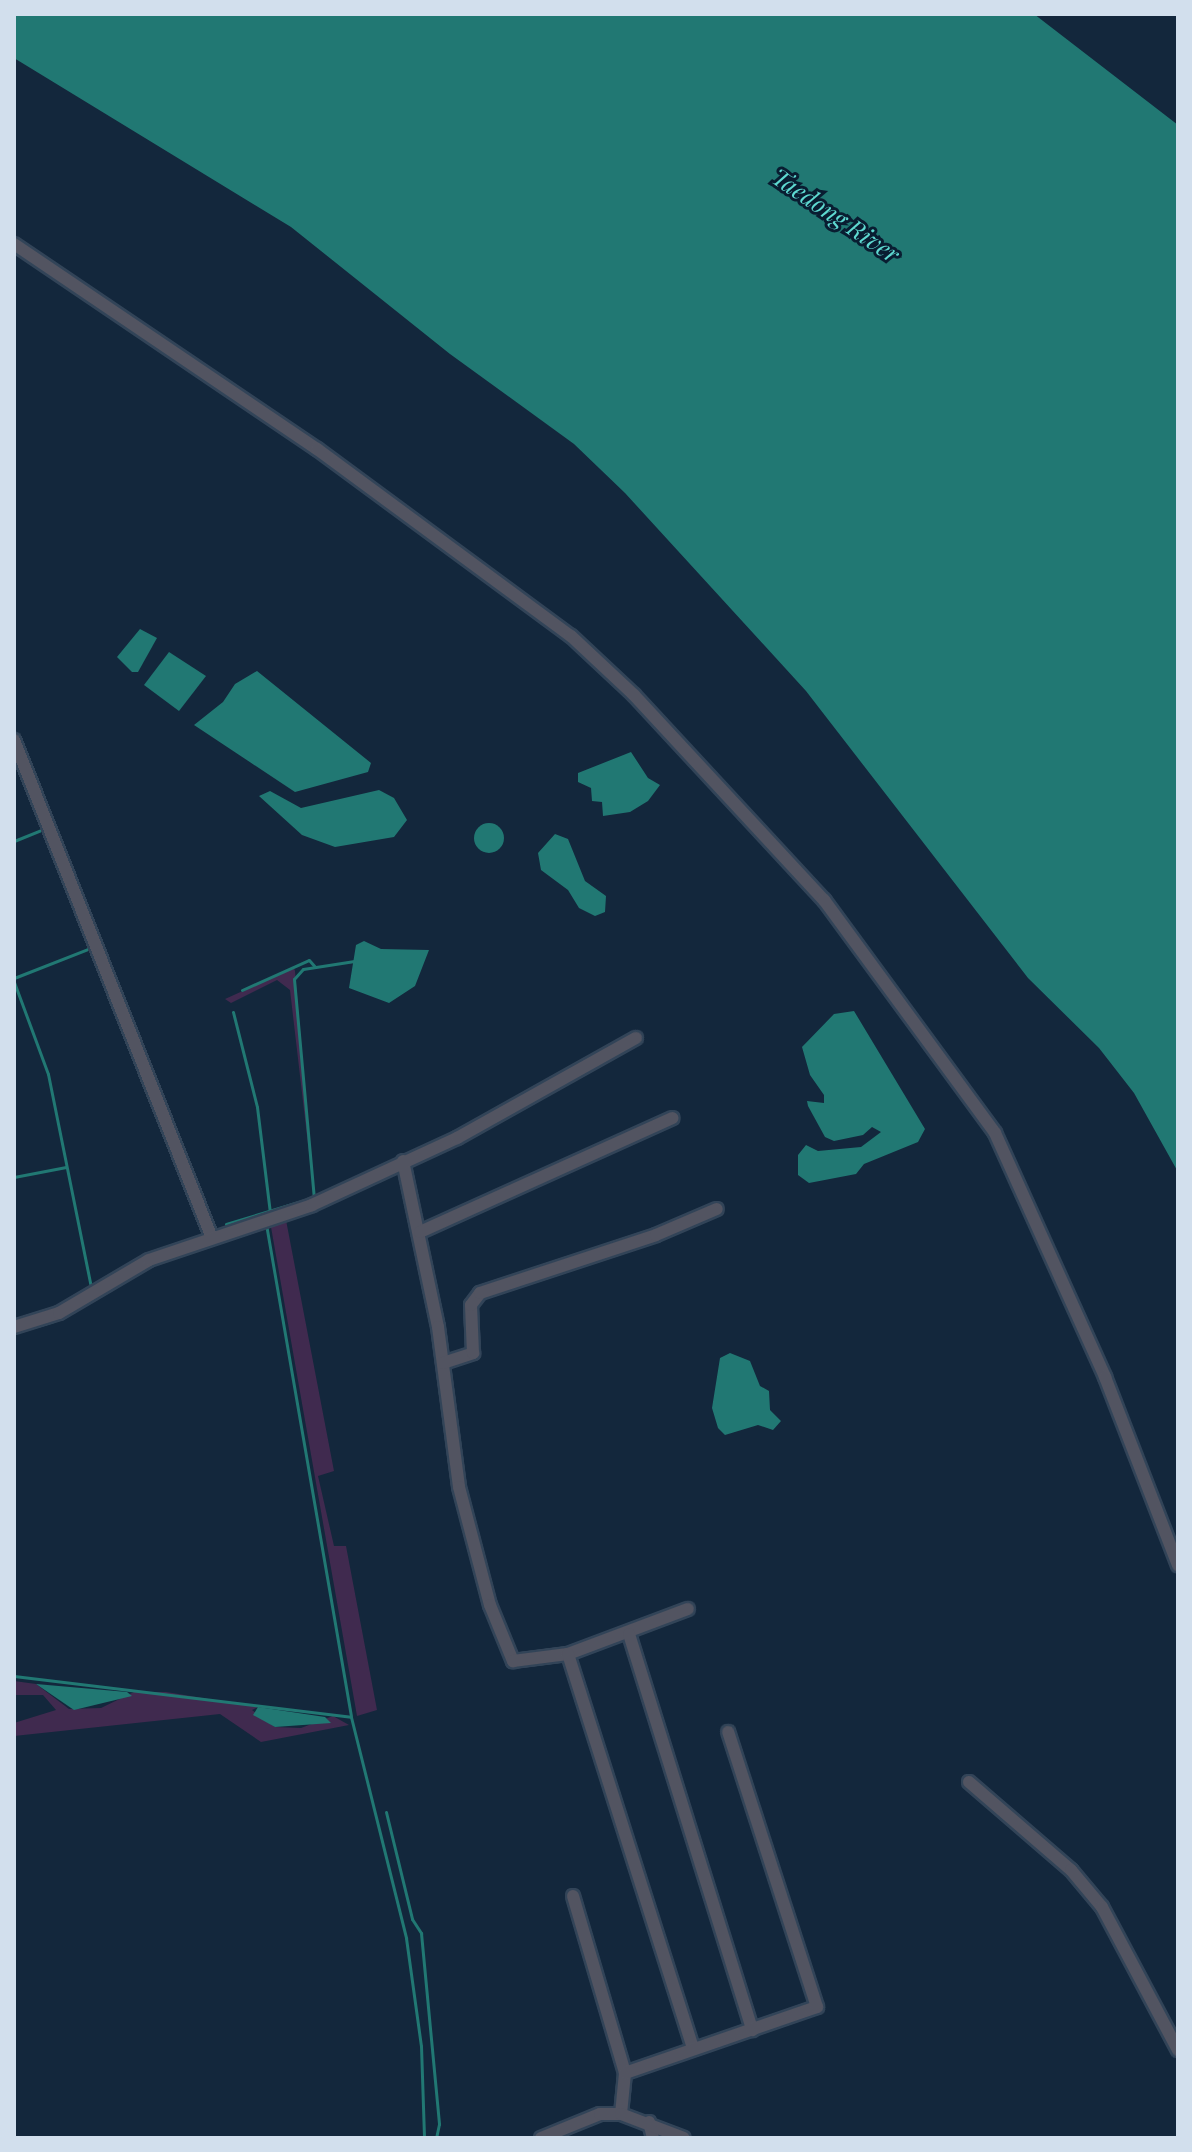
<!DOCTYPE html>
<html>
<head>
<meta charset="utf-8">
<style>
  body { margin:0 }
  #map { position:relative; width:1192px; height:2152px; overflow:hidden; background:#13273c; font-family:"Playfair Display",serif }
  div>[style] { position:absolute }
  .green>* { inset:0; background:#402a4f }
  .water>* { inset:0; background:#217873 }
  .round { border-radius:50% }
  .stream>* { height:3px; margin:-1.5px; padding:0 1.5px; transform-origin:1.5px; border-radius:1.5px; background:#217873 }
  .roads { filter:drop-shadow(2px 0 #324458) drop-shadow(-2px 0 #324458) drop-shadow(0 2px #324458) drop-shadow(0 -2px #324458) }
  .minor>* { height:12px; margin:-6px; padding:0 6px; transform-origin:6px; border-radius:6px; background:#525461 }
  span { translate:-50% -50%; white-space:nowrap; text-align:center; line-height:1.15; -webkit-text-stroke:6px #091d31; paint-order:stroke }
  .water-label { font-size:24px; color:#5ed9d1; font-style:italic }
  .frame { position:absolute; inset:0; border:16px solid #d2dfed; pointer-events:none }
</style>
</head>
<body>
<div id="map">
  <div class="green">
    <div style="clip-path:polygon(294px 968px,295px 971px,314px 1196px,290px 990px,277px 980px,231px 1003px,225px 999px)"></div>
    <div style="clip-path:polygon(286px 1220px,334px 1471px,318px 1476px,334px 1546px,346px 1546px,377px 1710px,357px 1716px,271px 1227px)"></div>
    <div style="clip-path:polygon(14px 1681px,36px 1684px,69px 1709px,101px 1708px,134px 1692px,166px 1692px,258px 1707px,252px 1710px,275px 1727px,301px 1728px,333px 1716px,349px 1725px,261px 1742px,220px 1714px,14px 1736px,14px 1723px,56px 1710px,43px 1695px,14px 1695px)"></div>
  </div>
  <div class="water">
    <div style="clip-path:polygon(14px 14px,1034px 14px,1178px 125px,1178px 1172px,1134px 1093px,1099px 1048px,1028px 978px,806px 691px,625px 493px,574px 444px,450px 354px,291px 227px,14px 58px)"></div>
    <div style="clip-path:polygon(140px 629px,157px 638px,138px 672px,132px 672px,117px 657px)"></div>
    <div style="clip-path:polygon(169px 652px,206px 676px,179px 711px,144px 685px)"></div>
    <div style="clip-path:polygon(257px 671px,371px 763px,368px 772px,295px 792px,194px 725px,223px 702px,235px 684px)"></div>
    <div style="clip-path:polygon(631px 752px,648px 778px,660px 785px,648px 801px,630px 812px,603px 816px,602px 802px,592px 801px,591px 788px,578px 782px,578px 773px)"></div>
    <div style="clip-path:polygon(379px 790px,394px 798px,407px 820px,394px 837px,335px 847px,302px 835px,259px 796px,270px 791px,301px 808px)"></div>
    <div class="round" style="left:474px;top:823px;width:30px;height:30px"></div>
    <div style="clip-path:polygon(555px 834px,568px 839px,585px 881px,606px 896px,605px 912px,595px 916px,579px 908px,568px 890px,541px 870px,538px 853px)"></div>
    <div style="clip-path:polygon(364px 941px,381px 949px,429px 950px,415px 986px,389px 1003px,349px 988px,356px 945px)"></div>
    <div style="clip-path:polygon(854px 1011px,925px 1129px,918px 1142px,864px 1164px,856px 1174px,809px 1183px,798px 1175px,798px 1155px,806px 1145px,818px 1151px,861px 1147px,881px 1132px,872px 1127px,863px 1135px,834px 1141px,825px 1137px,808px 1106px,807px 1101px,824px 1103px,824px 1095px,810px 1075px,802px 1047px,834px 1014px)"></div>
    <div style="clip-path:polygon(730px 1353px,750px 1361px,760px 1386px,769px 1391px,770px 1410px,781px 1421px,773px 1430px,758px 1425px,725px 1435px,718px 1428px,712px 1408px,720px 1358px)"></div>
    <div style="clip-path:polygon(36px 1684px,127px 1692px,132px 1696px,74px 1710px)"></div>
    <div style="clip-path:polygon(258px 1707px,325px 1717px,331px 1723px,275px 1727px,253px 1715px)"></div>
  </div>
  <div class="stream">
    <div style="left:14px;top:841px;width:31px;rotate:-22deg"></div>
    <div style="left:14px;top:978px;width:79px;rotate:-21.4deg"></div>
    <div style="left:14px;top:982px;width:98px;rotate:69.7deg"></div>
    <div style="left:48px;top:1074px;width:218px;rotate:78.6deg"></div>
    <div style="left:242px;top:990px;width:73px;rotate:-24.1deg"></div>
    <div style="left:309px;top:960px;width:9px;rotate:49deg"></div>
    <div style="left:233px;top:1012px;width:98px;rotate:75.8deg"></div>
    <div style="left:257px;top:1107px;width:107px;rotate:83deg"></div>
    <div style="left:14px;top:1177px;width:53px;rotate:-10.9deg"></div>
    <div style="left:314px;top:1199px;width:221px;rotate:-95.2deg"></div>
    <div style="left:294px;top:979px;width:13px;rotate:-48deg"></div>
    <div style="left:303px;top:969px;width:52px;rotate:-8.9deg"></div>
    <div style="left:226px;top:1224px;width:93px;rotate:-16.9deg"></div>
    <div style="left:266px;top:1224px;width:499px;rotate:80.2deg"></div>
    <div style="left:37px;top:1326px;width:17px;rotate:-17deg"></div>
    <div style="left:14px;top:1676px;width:339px;rotate:6.9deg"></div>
    <div style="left:351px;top:1717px;width:228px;rotate:76deg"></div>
    <div style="left:406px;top:1938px;width:109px;rotate:82.1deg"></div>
    <div style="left:421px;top:2046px;width:92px;rotate:88.1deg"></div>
    <div style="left:386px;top:1812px;width:110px;rotate:76.3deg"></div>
    <div style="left:412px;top:1919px;width:17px;rotate:57deg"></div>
    <div style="left:421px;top:1933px;width:192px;rotate:84.6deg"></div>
    <div style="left:439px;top:2124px;width:14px;rotate:102deg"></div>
  </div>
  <div class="roads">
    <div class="minor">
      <div style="left:14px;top:244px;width:366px;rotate:34.1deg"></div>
      <div style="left:317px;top:449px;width:315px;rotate:36.4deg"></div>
      <div style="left:571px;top:636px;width:86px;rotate:43.1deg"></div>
      <div style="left:634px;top:695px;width:280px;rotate:47.2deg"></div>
      <div style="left:824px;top:900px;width:289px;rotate:53.7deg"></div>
      <div style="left:995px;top:1133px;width:268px;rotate:65.7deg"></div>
      <div style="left:1105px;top:1377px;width:202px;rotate:68.8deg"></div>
      <div style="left:14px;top:740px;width:536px;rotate:68.32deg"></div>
      <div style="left:403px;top:1161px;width:170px;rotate:78.1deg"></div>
      <div style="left:438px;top:1327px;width:161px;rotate:82.5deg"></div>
      <div style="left:459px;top:1487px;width:122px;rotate:75.3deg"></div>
      <div style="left:490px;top:1605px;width:61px;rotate:67.7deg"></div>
      <div style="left:513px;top:1661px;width:55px;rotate:-7.3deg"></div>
      <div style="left:568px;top:1654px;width:128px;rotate:-20.6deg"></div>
      <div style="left:420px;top:1232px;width:277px;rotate:-24.3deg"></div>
      <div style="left:14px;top:1327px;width:47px;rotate:-17.3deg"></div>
      <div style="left:59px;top:1313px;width:104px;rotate:-30.5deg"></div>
      <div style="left:149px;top:1260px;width:172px;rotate:-18.6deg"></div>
      <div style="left:312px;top:1205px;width:160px;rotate:-24.8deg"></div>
      <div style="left:457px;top:1138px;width:205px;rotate:-29.2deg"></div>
      <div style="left:443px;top:1363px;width:32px;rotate:-18deg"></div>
      <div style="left:473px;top:1353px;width:48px;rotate:-92.4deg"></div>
      <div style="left:471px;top:1305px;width:15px;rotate:-53deg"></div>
      <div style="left:480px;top:1293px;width:185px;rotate:-18.2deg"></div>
      <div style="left:656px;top:1235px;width:66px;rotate:-23.1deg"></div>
      <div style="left:629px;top:1634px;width:415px;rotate:72.7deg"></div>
      <div style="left:568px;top:1654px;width:414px;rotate:72.4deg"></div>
      <div style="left:969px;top:1782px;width:135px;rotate:40.8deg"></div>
      <div style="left:1071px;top:1870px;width:48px;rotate:50deg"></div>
      <div style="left:1102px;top:1907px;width:162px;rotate:62deg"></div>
      <div style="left:573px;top:1896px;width:184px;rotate:73.6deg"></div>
      <div style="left:621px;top:2114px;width:41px;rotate:-84.4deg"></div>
      <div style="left:625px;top:2073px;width:203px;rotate:-19deg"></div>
      <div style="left:817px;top:2007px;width:289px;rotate:-107.9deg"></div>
      <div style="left:649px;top:2122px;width:16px;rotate:76deg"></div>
      <div style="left:541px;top:2138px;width:64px;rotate:-22.1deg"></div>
      <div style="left:600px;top:2114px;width:21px"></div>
      <div style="left:621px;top:2114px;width:67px;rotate:20.9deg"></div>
    </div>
  </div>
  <div class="water-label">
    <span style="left:836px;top:215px;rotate:34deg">Taedong River</span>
  </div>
  <div class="frame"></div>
</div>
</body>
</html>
